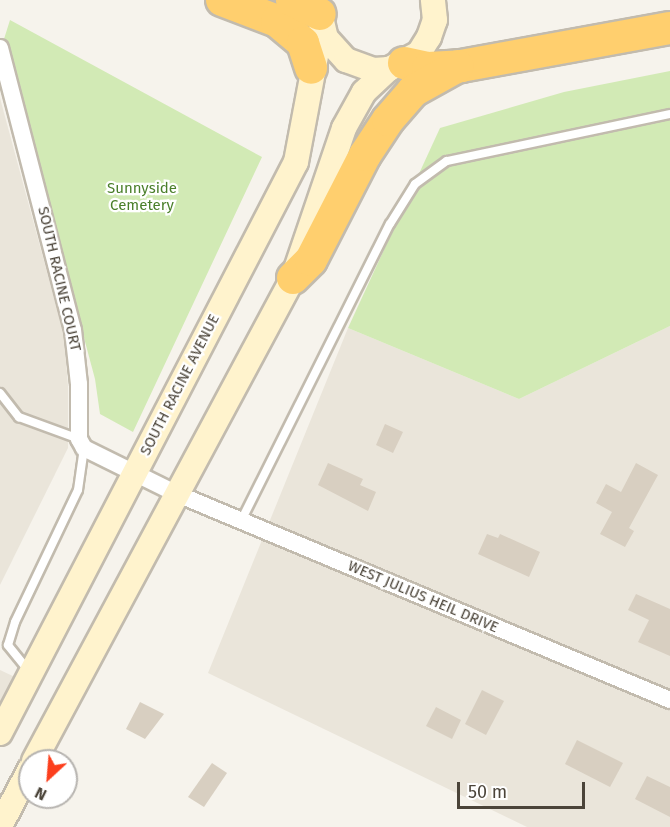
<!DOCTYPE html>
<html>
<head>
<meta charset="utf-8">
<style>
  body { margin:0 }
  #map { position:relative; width:670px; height:827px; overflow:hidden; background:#f6f3ec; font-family:"Fira Sans",sans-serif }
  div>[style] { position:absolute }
  .residential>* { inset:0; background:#eae5da }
  .green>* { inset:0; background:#d2eab5 }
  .building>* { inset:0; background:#d8cfc1 }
  .roads { filter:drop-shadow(2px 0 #c2bbae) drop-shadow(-2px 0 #c2bbae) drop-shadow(0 2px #c2bbae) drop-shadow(0 -2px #c2bbae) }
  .lane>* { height:8px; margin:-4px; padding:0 4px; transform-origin:4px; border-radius:4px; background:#fff }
  .street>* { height:16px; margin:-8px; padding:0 8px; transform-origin:8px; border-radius:8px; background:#fff }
  .secondary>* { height:24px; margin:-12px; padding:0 12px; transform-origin:12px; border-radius:12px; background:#fff3cd }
  .highway>* { height:32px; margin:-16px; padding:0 16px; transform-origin:16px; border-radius:16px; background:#ffcf6e }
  span { translate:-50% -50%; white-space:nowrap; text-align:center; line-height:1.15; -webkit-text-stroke:4.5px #fff; paint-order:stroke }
  .park-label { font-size:15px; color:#4a7f2a }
  .street-label { font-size:15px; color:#4b4439 }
  .north { position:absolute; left:18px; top:749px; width:60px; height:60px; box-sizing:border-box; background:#fff; border:2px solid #b7b4b0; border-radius:50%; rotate:206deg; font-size:16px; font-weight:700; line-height:24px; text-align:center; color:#4b4439 }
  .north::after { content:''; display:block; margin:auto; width:21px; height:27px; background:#fc3f1d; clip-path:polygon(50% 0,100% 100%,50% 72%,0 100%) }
  .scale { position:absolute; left:457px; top:782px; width:128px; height:27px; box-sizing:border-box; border:3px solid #4b4439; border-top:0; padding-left:8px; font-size:18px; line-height:21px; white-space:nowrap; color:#4b4439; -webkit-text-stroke:4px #fff; paint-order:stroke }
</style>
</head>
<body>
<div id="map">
  <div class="residential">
    <div style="clip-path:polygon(0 98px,64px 335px,68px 386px,68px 448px,0 585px)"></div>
    <div style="clip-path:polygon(670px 326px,670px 827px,527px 827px,208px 673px,348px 328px,519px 399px)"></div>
    <div style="clip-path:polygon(0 670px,17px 678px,0 715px)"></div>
  </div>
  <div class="green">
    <div style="clip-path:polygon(10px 20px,262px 157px,133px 432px,100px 414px,95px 379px,4px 39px)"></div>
    <div style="clip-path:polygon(670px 71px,670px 326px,519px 399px,348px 328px,440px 128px,564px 92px)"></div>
  </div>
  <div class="building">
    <div style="clip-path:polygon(385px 424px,403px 432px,393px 453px,376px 445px)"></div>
    <div style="clip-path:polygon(328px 463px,363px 479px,360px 485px,376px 492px,368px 511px,318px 485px)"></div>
    <div style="clip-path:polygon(636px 463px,658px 475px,629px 528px,634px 531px,625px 547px,600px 534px,612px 512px,596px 503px,606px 484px,621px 492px)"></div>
    <div style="clip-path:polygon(487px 534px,498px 538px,500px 534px,540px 552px,529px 577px,478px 554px)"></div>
    <div style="clip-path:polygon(636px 594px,670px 609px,670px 656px,638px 642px,649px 620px,628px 610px)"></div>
    <div style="clip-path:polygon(482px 690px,504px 701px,486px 735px,465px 724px)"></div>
    <div style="clip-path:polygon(140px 702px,164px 714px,145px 739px,126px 729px)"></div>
    <div style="clip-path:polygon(436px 707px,461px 720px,452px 739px,426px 726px)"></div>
    <div style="clip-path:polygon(577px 740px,623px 763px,610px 787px,565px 764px)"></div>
    <div style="clip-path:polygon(212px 763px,227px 773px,204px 807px,188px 797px)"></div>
    <div style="clip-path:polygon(647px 776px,670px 787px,670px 817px,635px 799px)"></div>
  </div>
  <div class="roads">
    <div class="lane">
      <div style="left:0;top:393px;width:31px;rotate:52deg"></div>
      <div style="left:19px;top:417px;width:64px;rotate:20.1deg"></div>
      <div style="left:241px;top:521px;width:332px;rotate:-63.4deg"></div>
      <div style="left:390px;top:224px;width:47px;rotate:-58deg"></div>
      <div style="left:415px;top:184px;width:39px;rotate:-36deg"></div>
      <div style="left:447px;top:161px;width:228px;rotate:-11.9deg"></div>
      <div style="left:28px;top:670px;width:32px;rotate:-129deg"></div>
      <div style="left:8px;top:645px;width:24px;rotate:-73deg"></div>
      <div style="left:15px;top:622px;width:146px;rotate:-64.5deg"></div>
      <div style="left:78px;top:490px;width:42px;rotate:-81.9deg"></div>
    </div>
    <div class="street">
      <div style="left:0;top:48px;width:291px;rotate:75.5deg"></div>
      <div style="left:73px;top:330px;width:54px;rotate:83.7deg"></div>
      <div style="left:79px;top:384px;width:55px;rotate:90deg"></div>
      <div style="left:79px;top:439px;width:10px;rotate:61deg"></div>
      <div style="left:84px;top:448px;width:102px;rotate:26.3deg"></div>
      <div style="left:175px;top:493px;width:537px;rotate:22.69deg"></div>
    </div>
    <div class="secondary">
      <div style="left:321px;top:17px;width:22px;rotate:77deg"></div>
      <div style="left:326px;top:38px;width:30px;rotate:48deg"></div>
      <div style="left:346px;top:60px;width:30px;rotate:20deg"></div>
      <div style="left:374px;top:70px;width:15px;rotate:-4deg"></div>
      <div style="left:389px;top:69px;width:34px;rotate:-28deg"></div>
      <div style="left:419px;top:53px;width:19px;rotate:-58deg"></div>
      <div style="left:429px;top:37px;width:18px;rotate:-71deg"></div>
      <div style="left:435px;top:20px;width:20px;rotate:-96deg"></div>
      <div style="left:0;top:733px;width:643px;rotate:-62.6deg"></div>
      <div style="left:296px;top:162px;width:139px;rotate:-79.3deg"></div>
      <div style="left:34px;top:761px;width:548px;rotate:-61.8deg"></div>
      <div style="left:293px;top:278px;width:158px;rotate:-71.2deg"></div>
      <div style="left:344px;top:128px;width:41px;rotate:-60.9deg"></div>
      <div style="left:364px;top:92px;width:34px;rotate:-43deg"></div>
      <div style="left:0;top:826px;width:64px;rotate:-62.2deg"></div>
    </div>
    <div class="highway">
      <div style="left:222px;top:0;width:59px;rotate:20.9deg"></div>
      <div style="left:277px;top:21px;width:34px;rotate:40deg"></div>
      <div style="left:303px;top:43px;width:26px;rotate:72deg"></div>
      <div style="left:292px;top:0;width:31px;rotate:27deg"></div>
      <div style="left:404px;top:63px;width:25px;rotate:12deg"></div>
      <div style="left:428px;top:68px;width:33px;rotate:-3deg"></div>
      <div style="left:461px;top:66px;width:212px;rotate:-10.3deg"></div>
      <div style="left:293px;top:278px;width:25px;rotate:-45deg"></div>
      <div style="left:311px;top:260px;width:118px;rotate:-62.8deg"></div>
      <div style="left:365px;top:155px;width:42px;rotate:-56.7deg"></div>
      <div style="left:388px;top:120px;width:38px;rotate:-49deg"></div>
      <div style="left:413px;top:91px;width:51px;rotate:-29.1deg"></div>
    </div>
  </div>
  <div class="park-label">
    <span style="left:142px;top:197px">Sunnyside<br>Cemetery</span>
  </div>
  <div class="street-label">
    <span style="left:59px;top:279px;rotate:77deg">SOUTH RACINE COURT</span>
    <span style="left:180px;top:385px;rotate:-63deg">SOUTH RACINE AVENUE</span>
    <span style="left:423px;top:597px;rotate:23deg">WEST JULIUS HEIL DRIVE</span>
  </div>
  <div class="north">N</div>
  <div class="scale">50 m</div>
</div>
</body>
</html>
